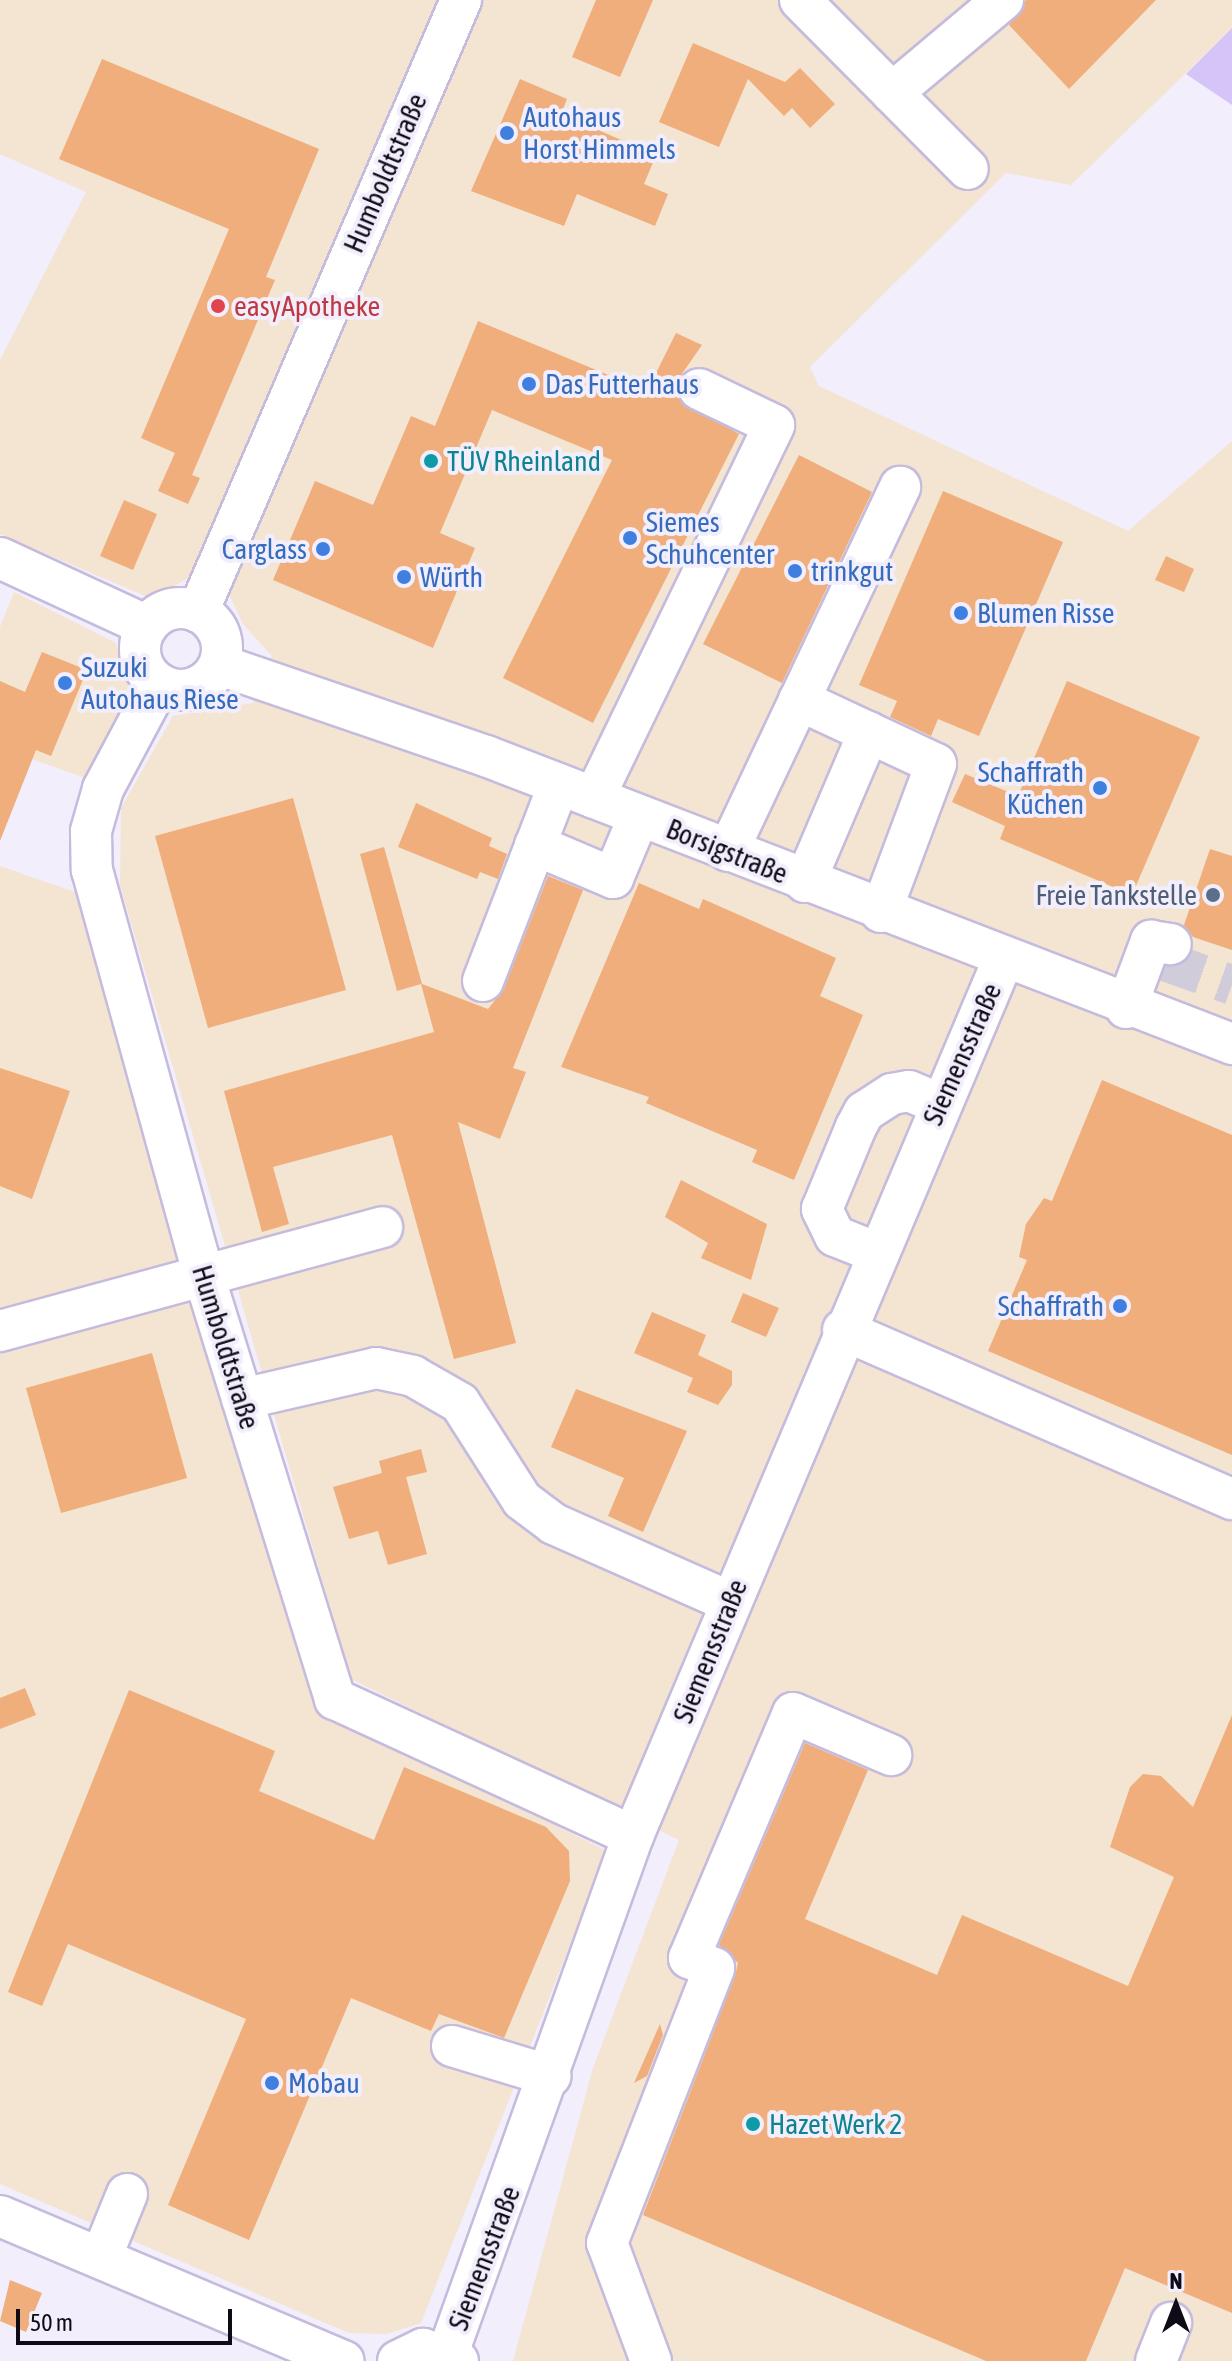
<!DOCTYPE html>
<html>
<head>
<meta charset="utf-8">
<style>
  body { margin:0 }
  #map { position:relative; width:1232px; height:2361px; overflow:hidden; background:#f2eefc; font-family:"Asap Condensed",sans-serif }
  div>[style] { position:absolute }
  .commercial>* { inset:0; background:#f4e4d2 }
  .green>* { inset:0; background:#d4c4f7 }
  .building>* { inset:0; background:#efae7c }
  .minor-tunnel>* { height:40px; margin-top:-20px; transform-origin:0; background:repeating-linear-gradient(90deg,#d0ccda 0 40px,transparent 0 60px) }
  .roads { filter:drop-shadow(2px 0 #c5bbdc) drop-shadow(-2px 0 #c5bbdc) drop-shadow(0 2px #c5bbdc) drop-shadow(0 -2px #c5bbdc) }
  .minor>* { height:40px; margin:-20px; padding:0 20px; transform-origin:20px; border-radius:20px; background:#fff }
  .minor>.ring { margin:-20px; padding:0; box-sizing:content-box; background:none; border:40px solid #fff; border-radius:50% }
  .dots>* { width:22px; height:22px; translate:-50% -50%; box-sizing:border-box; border:4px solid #f2eefc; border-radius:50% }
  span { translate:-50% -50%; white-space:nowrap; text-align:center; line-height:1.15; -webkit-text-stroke:8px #f2eefc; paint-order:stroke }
  .shop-label { font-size:28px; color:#366cbe }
  .left { translate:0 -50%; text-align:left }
  .right { translate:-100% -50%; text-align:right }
  .street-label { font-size:28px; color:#0f0b16 }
  .health-label { font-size:28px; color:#be3a42 }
  .culture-label { font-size:28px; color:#0d838f }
  .service-label { font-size:28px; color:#4e5e75 }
  .north { position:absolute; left:1136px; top:2265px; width:80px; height:80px; -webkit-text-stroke:6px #f2eefc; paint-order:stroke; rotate:0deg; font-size:22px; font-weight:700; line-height:32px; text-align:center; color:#0f0b16 }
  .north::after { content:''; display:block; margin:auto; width:28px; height:36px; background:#0f0b16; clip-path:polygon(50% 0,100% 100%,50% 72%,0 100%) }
  .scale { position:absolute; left:16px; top:2309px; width:216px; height:36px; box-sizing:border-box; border:4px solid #0f0b16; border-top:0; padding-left:10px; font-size:24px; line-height:28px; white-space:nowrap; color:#0f0b16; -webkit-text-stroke:6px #f2eefc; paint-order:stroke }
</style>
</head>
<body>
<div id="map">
  <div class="commercial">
    <div style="clip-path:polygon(0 0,1232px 0,1232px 28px,1071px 185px,1006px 173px,810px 367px,819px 386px,1128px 531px,1232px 441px,1232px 2361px,513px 2361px,593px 2068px,679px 1840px,351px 1679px,120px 885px,121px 808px,173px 716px,253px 703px,272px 656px,243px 624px,228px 592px,188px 578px,152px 599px,0 534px,0 360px,86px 192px,0 154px)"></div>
    <div style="clip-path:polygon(14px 592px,116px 643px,131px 696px,94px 781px,0 748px,0 627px)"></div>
    <div style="clip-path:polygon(0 866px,75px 892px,322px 1710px,607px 1851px,421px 2323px,387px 2334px,349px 2333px,0 2184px)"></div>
  </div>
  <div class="green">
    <div style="clip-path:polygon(1232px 28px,1232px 105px,1186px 74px)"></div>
  </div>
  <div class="building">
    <div style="clip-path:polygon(596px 0,653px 0,620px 77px,572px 57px)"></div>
    <div style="clip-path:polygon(1026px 0,1156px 0,1069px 89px,1009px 25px)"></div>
    <div style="clip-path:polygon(693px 43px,785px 82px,800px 68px,835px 104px,810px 128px,792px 108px,784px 116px,748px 79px,719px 147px,659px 122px)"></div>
    <div style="clip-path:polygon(102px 59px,319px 149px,266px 277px,275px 280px,192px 475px,200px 478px,188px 504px,158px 491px,175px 453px,141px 438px,229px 229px,59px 159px)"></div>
    <div style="clip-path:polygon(520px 79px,567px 99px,561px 114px,656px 155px,644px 184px,668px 194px,655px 226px,577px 194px,564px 226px,471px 191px)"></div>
    <div style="clip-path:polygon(478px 321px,647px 391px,676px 333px,702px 345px,679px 378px,676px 397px,739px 434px,593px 723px,503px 678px,612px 460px,492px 410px,440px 533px,475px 548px,433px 648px,273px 580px,315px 481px,373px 505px,411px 416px,435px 426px)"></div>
    <div style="clip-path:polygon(799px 455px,872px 492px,782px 683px,703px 644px)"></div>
    <div style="clip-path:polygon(943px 491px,1063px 542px,979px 736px,938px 719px,931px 736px,890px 717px,897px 701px,859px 685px)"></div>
    <div style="clip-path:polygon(124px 500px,157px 514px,133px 570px,100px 556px)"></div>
    <div style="clip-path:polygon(1166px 556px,1194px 569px,1184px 592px,1155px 580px)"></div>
    <div style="clip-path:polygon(42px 652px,87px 670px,51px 756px,36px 750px,0 841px,0 681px,25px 692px)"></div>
    <div style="clip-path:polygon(1067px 681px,1200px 737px,1132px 895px,1000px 839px,1005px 826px,952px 802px,965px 774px,1018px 796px)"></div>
    <div style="clip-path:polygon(293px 798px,346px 990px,208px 1028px,155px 836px)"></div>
    <div style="clip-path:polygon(416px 803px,492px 838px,489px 846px,507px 854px,498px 879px,480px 872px,477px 879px,398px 847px)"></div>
    <div style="clip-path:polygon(384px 847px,422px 984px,488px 1009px,504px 989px,548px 876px,583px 890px,513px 1068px,526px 1072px,500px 1139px,458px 1122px,516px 1343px,454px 1359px,392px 1135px,273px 1167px,289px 1224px,262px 1232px,224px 1091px,434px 1032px,421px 984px,397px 991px,360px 854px)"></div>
    <div style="clip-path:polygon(1210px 849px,1232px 856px,1232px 950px,1193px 937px,1184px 925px)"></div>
    <div style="clip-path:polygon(639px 883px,699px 909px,703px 899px,836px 958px,820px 996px,863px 1015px,794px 1180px,752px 1162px,757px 1150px,646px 1103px,649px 1097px,561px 1067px)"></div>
    <div style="clip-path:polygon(0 1068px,70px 1091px,32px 1199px,0 1186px)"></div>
    <div style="clip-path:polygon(1102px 1080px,1232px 1135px,1232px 1455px,988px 1351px,1027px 1260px,1019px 1257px,1026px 1224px,1044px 1198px,1052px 1201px)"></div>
    <div style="clip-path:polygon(681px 1180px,767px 1224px,751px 1280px,701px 1258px,708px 1243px,665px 1217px)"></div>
    <div style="clip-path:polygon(743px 1293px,779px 1308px,766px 1337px,731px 1322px)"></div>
    <div style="clip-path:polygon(652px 1312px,706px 1335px,698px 1355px,732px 1371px,732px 1385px,718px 1405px,687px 1392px,693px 1378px,634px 1353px)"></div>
    <div style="clip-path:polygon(152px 1353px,187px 1478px,61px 1513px,26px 1388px)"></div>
    <div style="clip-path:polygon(576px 1389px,687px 1431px,643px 1532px,608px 1516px,624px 1478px,551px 1447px)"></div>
    <div style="clip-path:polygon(421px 1449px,427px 1472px,406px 1477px,427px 1554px,388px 1565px,378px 1531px,349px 1539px,333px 1487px,382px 1473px,379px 1461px)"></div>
    <div style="clip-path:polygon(25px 1688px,36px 1715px,0 1729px,0 1698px)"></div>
    <div style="clip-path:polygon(129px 1690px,275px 1751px,259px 1791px,374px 1840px,404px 1767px,546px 1827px,569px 1851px,570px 1881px,504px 2038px,439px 2014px,431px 2031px,351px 1998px,249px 2240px,168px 2205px,246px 2019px,68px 1944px,42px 2006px,8px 1992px)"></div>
    <div style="clip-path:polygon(1232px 1715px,1232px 2313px,1125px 2268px,1086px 2361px,986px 2361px,643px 2215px,735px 1976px,738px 1963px,719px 1945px,805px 1743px,868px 1770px,805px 1919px,937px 1975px,962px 1915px,1128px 1986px,1174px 1877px,1110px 1847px,1130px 1787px,1143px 1774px,1161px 1776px,1193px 1807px)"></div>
    <div style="clip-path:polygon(660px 2024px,663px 2035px,647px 2076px,634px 2083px)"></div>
    <div style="clip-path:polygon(10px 2280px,42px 2293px,26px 2332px,0 2321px)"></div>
  </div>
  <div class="minor-tunnel">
    <div style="left:1164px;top:961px;width:72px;rotate:19.4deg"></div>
  </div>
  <div class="roads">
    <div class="minor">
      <div style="left:800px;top:0;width:238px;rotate:45.2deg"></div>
      <div style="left:892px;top:93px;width:145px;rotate:-40deg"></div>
      <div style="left:0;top:558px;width:162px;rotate:24.8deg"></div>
      <div class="ring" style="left:140px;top:608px;width:42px;height:42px"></div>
      <div style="left:198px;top:612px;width:666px;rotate:-66.74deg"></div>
      <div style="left:220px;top:665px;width:281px;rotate:18.9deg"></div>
      <div style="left:486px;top:756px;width:800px;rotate:21.11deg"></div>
      <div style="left:159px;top:684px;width:119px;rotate:118.1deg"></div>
      <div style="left:103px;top:789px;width:44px;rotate:105.9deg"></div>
      <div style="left:91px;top:831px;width:39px;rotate:89deg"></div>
      <div style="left:92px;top:870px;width:424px;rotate:74.6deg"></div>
      <div style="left:205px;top:1279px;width:440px;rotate:72.8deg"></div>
      <div style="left:335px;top:1699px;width:328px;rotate:24.7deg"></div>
      <div style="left:799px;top:700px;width:151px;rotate:25deg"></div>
      <div style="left:936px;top:764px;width:158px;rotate:110.4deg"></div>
      <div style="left:594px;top:798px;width:414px;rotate:-64.2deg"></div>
      <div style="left:774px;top:425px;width:83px;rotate:-154.4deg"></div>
      <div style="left:535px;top:845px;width:85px;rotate:22.9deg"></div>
      <div style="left:613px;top:878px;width:67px;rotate:-67.2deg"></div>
      <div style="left:728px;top:851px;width:403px;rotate:-64.7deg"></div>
      <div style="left:805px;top:882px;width:163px;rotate:-66.9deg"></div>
      <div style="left:483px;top:981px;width:211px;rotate:-68.9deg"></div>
      <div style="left:1126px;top:1008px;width:72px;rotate:-69.5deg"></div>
      <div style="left:1151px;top:941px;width:20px;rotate:9deg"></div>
      <div style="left:875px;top:1252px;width:43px;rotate:-158.2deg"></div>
      <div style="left:835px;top:1236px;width:30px;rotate:-116deg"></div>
      <div style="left:822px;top:1209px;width:89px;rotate:-67.5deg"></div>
      <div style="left:856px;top:1127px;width:17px;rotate:-62deg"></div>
      <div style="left:864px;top:1112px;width:33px;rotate:-33deg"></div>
      <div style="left:892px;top:1094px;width:17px;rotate:-10deg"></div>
      <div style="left:909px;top:1091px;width:33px;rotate:23deg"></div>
      <div style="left:843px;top:1330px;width:424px;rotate:23.5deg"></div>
      <div style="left:0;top:1331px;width:396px;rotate:-15.2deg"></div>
      <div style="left:242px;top:1399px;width:138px;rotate:-13deg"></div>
      <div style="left:376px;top:1368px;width:38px;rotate:12deg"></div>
      <div style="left:413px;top:1376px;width:54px;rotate:29.9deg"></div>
      <div style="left:460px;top:1403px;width:115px;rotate:57.4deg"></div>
      <div style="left:522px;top:1500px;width:40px;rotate:37deg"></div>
      <div style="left:554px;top:1524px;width:193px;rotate:23.9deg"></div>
      <div style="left:452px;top:2046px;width:103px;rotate:16.9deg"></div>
      <div style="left:0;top:2216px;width:373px;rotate:22.9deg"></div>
      <div style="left:101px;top:2258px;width:69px;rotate:-67.9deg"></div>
      <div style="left:448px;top:2353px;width:549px;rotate:-70.31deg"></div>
      <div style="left:633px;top:1836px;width:951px;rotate:-67.1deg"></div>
      <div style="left:398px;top:2361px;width:28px;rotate:-26deg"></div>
      <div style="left:423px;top:2349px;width:37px;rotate:19deg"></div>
      <div style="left:651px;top:2361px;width:126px;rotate:-110.4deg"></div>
      <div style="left:607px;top:2243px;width:295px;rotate:-68.7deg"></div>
      <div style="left:714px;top:1968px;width:27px;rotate:-158deg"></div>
      <div style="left:689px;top:1958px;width:266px;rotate:-67deg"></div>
      <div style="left:793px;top:1713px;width:107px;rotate:23.2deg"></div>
      <div style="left:1156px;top:2361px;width:41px;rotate:-68.5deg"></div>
    </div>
  </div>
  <div class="dots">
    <div style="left:507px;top:133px;background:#3f7fe0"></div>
    <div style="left:218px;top:306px;background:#e0444e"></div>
    <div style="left:529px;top:384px;background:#3f7fe0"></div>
    <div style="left:431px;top:461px;background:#0f9aa8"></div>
    <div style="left:630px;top:538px;background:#3f7fe0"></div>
    <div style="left:323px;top:549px;background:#3f7fe0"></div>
    <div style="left:795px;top:571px;background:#3f7fe0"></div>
    <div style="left:404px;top:577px;background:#3f7fe0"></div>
    <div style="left:961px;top:613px;background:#3f7fe0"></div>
    <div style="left:65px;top:683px;background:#3f7fe0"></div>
    <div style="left:1100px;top:788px;background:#3f7fe0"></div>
    <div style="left:1213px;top:895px;background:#5c6f8a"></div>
    <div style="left:1120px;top:1306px;background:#3f7fe0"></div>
    <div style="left:272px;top:2083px;background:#3f7fe0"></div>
    <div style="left:753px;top:2124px;background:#0f9aa8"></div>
  </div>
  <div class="shop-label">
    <span class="left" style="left:523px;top:133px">Autohaus<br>Horst Himmels</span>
    <span class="left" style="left:545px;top:384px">Das Futterhaus</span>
    <span class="left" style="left:646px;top:538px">Siemes<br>Schuhcenter</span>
    <span class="right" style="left:307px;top:549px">Carglass</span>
    <span class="left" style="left:811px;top:571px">trinkgut</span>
    <span class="left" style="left:420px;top:577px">Würth</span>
    <span class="left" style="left:977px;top:613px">Blumen Risse</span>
    <span class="left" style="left:81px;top:683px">Suzuki<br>Autohaus Riese</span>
    <span class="right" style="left:1084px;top:788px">Schaffrath<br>Küchen</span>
    <span class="right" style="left:1104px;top:1306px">Schaffrath</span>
    <span class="left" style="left:288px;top:2083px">Mobau</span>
  </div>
  <div class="street-label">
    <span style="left:385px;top:173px;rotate:-67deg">Humboldtstraße</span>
    <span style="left:727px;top:851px;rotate:22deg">Borsigstraße</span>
    <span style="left:962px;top:1054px;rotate:-66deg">Siemensstraße</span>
    <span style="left:226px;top:1347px;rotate:73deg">Humboldtstraße</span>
    <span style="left:710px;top:1651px;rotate:-68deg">Siemensstraße</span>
    <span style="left:484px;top:2258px;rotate:-69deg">Siemensstraße</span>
  </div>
  <div class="health-label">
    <span class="left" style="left:234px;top:306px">easyApotheke</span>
  </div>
  <div class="culture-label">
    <span class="left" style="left:447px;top:461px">TÜV Rheinland</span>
    <span class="left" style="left:769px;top:2124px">Hazet Werk 2</span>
  </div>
  <div class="service-label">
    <span class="right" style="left:1197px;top:895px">Freie Tankstelle</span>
  </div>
  <div class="north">N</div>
  <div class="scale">50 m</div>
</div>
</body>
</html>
